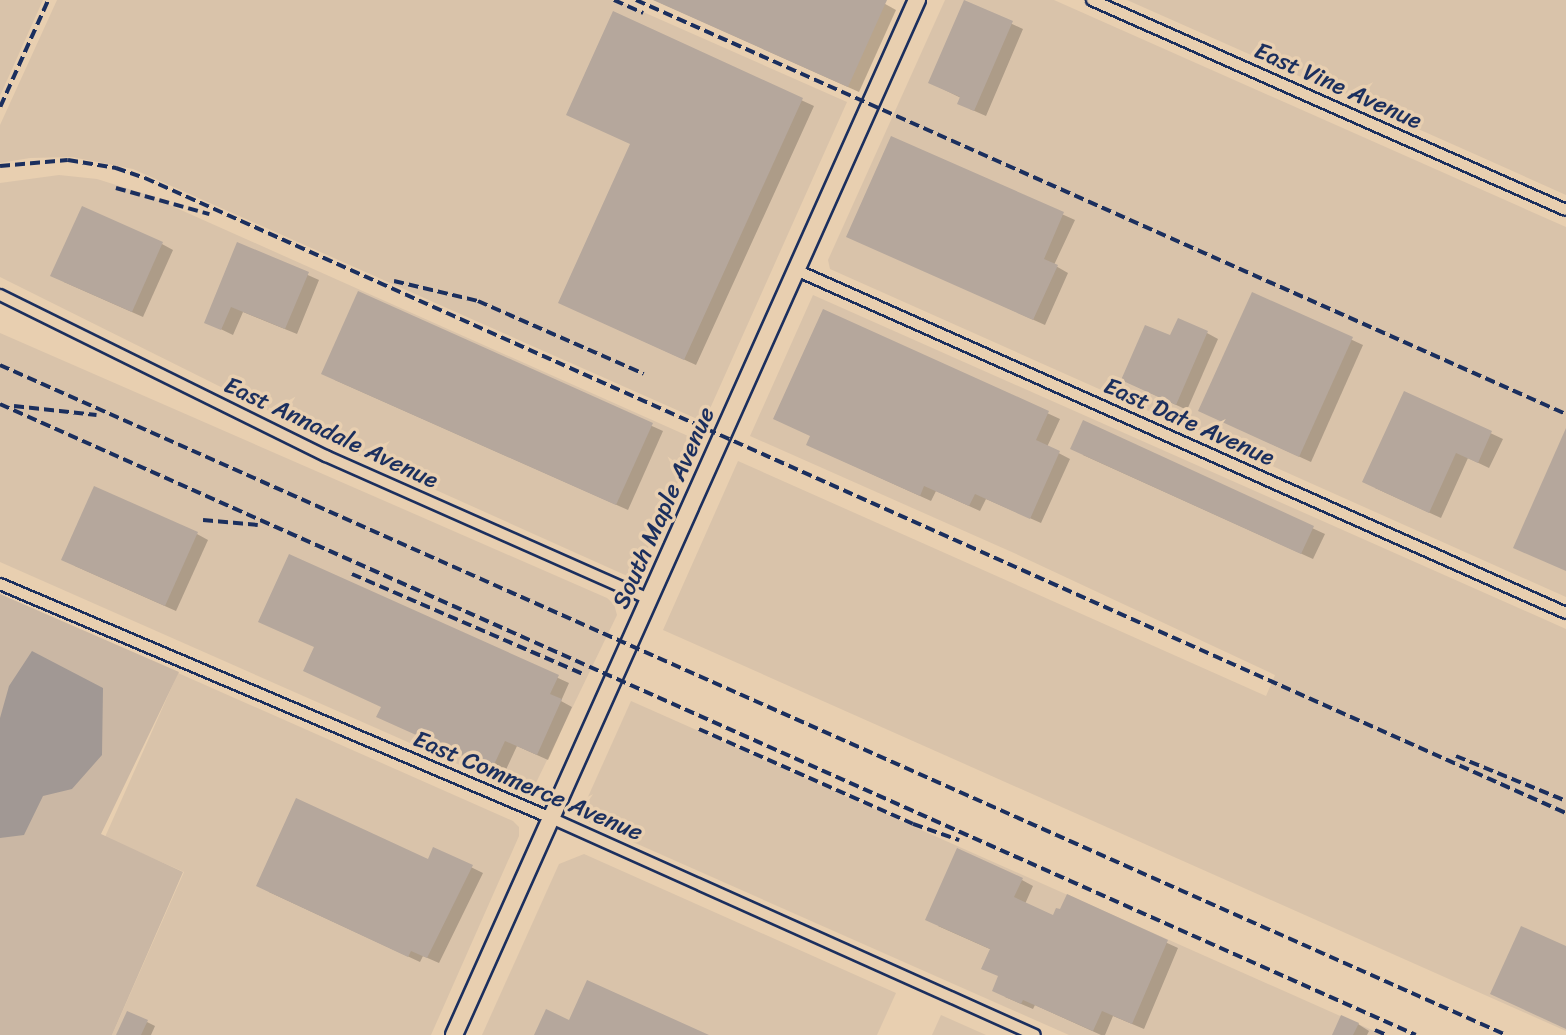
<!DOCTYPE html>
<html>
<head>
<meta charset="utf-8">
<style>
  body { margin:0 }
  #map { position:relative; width:1566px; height:1035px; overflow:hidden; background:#e8cfb0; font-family:Sriracha,sans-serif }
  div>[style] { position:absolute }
  .built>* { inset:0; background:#d9c3aa }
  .green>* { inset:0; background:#cab7a4 }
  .water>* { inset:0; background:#a19894 }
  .shadow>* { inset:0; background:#0003 }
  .building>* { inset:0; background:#b5a79c }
  .roads { filter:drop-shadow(2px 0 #1b2f5e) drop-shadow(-2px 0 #1b2f5e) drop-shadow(0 2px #1b2f5e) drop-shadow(0 -2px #1b2f5e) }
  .street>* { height:10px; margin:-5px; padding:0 5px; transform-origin:5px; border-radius:5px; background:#e8cfb0 }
  .secondary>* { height:16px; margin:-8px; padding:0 8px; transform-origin:8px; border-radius:8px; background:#e8cfb0 }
  .rail>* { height:3.5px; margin-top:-1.75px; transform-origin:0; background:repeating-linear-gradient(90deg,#1b2f5e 0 10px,transparent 0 15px) }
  span { translate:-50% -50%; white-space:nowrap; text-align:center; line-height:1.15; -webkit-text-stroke:7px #e8cfb0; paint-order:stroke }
  .street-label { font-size:24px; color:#1b2f5e }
</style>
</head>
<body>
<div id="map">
  <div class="built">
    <div style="clip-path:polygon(0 0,43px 0,0 96px)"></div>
    <div style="clip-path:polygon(57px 0,616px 0,847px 102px,704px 422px,133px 169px,72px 157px,30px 158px,0 163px,0 125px)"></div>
    <div style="clip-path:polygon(945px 0,1054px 0,1566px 227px,1566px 597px,830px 269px,828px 260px)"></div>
    <div style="clip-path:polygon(1127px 0,1566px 0,1566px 195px,1470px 152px)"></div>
    <div style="clip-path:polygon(59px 175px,97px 179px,145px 194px,697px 440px,634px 579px,309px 433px,309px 431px,0 277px,0 183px)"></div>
    <div style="clip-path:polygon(813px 295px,1566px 629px,1566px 1031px,663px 630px,738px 461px,1266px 696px,1275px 675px,1014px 553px,750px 436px)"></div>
    <div style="clip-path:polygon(0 333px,607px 598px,614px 604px,617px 615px,534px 787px,521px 792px,0 562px)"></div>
    <div style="clip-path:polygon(178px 673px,513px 821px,519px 827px,519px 836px,431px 1035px,112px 1035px,184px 872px,105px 837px)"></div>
    <div style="clip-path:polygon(631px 701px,1383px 1035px,1069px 1035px,590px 823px,584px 817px,583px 808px)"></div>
    <div style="clip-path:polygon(584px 854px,896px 993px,877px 1035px,482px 1035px,559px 864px)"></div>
    <div style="clip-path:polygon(941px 1015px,986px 1035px,932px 1035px)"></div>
  </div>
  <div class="green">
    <div style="clip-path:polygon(0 594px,179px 672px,101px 834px,183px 872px,112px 1035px,0 1035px)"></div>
  </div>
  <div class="water">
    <div style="clip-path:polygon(32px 651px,103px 688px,102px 755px,72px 789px,43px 796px,24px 835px,0 838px,0 718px,9px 686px)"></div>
  </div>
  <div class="shadow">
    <div style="clip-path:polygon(654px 0,878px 0,896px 10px,859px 92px)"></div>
    <div style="clip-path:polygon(965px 2px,1023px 29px,986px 116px,970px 109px,961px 98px,931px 83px)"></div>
    <div style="clip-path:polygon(614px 14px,814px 106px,696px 365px,571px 308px,632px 144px)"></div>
    <div style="clip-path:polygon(892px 138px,1075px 220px,1054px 265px,1068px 273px,1045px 325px,848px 236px)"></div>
    <div style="clip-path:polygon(162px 244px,173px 250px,143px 317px,64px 282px)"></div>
    <div style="clip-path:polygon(238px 244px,319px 280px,297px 334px,243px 312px,233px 335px,206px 322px)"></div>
    <div style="clip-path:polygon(359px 294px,663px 431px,628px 510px,335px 380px)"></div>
    <div style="clip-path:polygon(1253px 294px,1363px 345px,1311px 462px,1211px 416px)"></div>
    <div style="clip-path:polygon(824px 311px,1060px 419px,1047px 447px,1070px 459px,1041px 523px,986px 499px,980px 511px,936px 491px,931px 501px,819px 450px,812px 436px)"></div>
    <div style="clip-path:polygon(1207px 333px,1218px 339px,1187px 410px,1123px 380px,1171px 338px)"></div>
    <div style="clip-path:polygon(1405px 393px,1503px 439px,1489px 468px,1468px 458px,1441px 518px,1375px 488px)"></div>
    <div style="clip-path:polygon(1084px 423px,1325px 534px,1313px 559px,1083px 455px)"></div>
    <div style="clip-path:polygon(197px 534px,208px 540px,176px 611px,75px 566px)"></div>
    <div style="clip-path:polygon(290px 556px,569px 683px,561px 701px,572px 707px,548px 760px,517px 746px,504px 774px,390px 722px,383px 707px,315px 647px)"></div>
    <div style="clip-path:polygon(434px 849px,483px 873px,439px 963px,423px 956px,420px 962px,269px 892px,428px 861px)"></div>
    <div style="clip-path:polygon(1022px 880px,1033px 886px,1025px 904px,1054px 917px,1061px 912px,1067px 897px,1178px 948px,1144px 1029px,1113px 1016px,1105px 1035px,1101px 1035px,1035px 1005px,1033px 1009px,1005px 997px,992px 950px,938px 926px)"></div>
    <div style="clip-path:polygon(147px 1022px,155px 1026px,151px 1035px,118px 1035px)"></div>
    <div style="clip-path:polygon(1358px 1024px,1369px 1031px,1367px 1035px,1334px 1035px)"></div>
  </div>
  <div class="building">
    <div style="clip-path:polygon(653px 0,887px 0,848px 87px)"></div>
    <div style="clip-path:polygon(964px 0,1013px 21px,974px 111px,957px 104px,960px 97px,928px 83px)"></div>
    <div style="clip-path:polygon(613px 11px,803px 98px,684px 360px,558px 303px,630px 144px,566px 115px)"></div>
    <div style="clip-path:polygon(891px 136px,1064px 212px,1044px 259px,1058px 265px,1033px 320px,846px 237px)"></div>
    <div style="clip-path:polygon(82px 206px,163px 242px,132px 312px,50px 276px)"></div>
    <div style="clip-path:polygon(237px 242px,309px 272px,285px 329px,231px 307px,221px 330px,204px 323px)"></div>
    <div style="clip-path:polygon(358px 291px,653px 423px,616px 505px,321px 374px)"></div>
    <div style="clip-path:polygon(1252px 292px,1353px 337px,1299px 457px,1198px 411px)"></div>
    <div style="clip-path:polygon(823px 309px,1049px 411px,1036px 440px,1060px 451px,1030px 519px,975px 494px,969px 506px,924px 486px,920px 496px,806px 445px,810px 436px,773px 419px)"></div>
    <div style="clip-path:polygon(1178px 318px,1208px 331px,1176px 405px,1121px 380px,1145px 325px,1170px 335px)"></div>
    <div style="clip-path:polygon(1404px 391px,1492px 431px,1478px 463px,1456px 453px,1429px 513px,1362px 482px)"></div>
    <div style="clip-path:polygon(1083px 420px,1314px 526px,1301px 554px,1070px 449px)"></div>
    <div style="clip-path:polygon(1566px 428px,1566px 571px,1513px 548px)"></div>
    <div style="clip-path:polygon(94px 486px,198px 532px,165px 606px,61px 560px)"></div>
    <div style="clip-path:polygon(289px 554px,559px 675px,550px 694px,562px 699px,537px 755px,505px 741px,492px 769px,376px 717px,381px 707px,303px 671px,314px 647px,258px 622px)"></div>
    <div style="clip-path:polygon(296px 798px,428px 859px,433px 847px,473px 865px,427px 958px,411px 951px,408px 957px,256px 886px)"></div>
    <div style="clip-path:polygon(957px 848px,1023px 878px,1014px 897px,1053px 915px,1056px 908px,1060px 909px,1067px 894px,1168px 940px,1132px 1024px,1102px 1011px,1093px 1031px,1023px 1000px,1021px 1004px,992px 991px,998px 976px,981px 969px,990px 949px,925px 920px)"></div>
    <div style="clip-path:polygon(1521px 926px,1566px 946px,1566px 1029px,1490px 994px)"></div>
    <div style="clip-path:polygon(587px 980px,709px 1035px,534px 1035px,546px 1009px,569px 1020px)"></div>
    <div style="clip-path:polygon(127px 1011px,148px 1020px,141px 1035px,116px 1035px)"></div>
    <div style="clip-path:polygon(1341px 1015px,1359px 1023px,1353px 1035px,1332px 1035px)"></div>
  </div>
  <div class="roads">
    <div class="street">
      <div style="left:1092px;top:0;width:518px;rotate:23.9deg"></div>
      <div style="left:796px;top:270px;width:843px;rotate:24.01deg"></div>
      <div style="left:0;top:295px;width:364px;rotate:26.3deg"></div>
      <div style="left:326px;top:456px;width:353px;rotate:23.9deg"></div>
      <div style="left:0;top:584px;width:599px;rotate:23.01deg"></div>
      <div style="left:551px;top:818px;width:530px;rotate:24.15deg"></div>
    </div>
    <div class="secondary">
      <div style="left:454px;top:1035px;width:1134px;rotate:-65.9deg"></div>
    </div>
  </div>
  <div class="rail">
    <div style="left:614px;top:0;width:32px;rotate:24deg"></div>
    <div style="left:636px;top:0;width:1018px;rotate:24deg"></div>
    <div style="left:0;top:107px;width:117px;rotate:-65.8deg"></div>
    <div style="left:0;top:166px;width:68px;rotate:-5deg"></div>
    <div style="left:68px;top:160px;width:49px;rotate:9.5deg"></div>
    <div style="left:116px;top:168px;width:31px;rotate:19deg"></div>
    <div style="left:145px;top:178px;width:1556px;rotate:24.08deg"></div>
    <div style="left:116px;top:188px;width:97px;rotate:15.6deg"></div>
    <div style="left:394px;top:281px;width:86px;rotate:13.4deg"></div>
    <div style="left:478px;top:301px;width:181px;rotate:23.7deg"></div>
    <div style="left:0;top:365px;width:1648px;rotate:23.98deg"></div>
    <div style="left:0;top:404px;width:1550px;rotate:24.02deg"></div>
    <div style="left:14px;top:406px;width:83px;rotate:6.2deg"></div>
    <div style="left:203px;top:520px;width:55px;rotate:5.2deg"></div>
    <div style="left:352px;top:574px;width:254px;rotate:23.4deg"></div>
    <div style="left:699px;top:729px;width:234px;rotate:23.9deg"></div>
    <div style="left:913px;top:824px;width:49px;rotate:19.2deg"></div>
    <div style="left:1456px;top:756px;width:119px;rotate:22.2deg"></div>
    <div style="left:1375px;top:1030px;width:13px;rotate:23deg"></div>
  </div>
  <div class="street-label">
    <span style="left:1338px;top:86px;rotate:24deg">East Vine Avenue</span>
    <span style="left:1189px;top:422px;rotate:24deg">East Date Avenue</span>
    <span style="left:331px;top:433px;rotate:25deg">East Annadale Avenue</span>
    <span style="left:664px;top:508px;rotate:-66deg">South Maple Avenue</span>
    <span style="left:528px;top:786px;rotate:23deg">East Commerce Avenue</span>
  </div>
</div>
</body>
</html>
